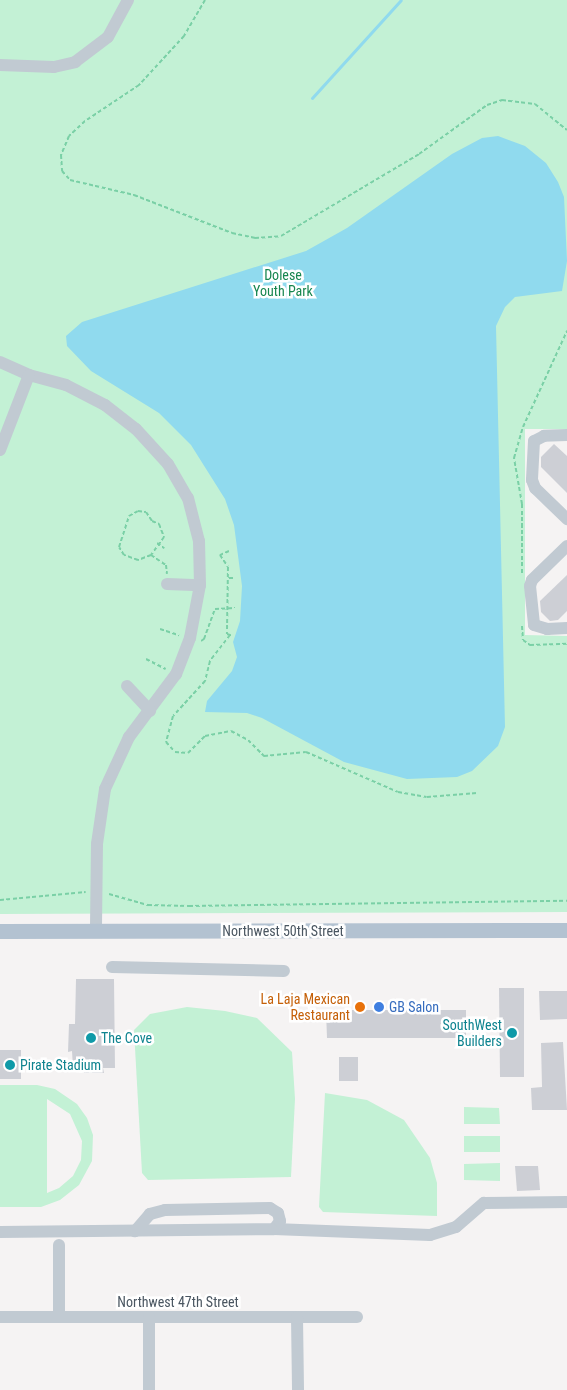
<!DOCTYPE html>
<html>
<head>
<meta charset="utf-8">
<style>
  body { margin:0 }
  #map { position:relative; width:567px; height:1390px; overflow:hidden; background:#f5f3f3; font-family:"Roboto Condensed",sans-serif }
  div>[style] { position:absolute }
  .green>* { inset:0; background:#c3f1d5 }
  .water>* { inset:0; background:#90daee }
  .stream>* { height:3px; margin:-1.5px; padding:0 1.5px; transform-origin:1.5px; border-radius:1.5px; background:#90daee }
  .building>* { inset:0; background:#cdcfd5 }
  .path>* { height:2px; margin-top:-1px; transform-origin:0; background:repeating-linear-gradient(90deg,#7ad0a6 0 4px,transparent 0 6.5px) }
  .minor>* { height:12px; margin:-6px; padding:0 6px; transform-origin:6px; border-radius:6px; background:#c1cad2 }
  .major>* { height:15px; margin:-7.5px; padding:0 7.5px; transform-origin:7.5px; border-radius:7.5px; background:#b3c2d1 }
  .dots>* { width:14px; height:14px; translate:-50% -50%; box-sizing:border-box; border:2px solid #fff; border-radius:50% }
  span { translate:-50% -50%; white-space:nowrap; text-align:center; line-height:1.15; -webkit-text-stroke:5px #fff; paint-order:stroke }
  .park-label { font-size:14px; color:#17864f }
  .street-label { font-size:14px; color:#4a5661 }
  .food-label { font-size:14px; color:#c56008 }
  .right { translate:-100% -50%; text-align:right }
  .shop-label { font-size:14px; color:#366cbe }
  .left { translate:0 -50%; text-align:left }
  .culture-label { font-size:14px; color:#0d838f }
</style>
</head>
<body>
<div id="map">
  <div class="green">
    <div style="clip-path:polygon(0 0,567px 0,567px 429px,525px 429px,525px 635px,567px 636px,567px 912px,0 914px)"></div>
    <div style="clip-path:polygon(187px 1007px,225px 1011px,257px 1018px,292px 1052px,295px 1099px,291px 1177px,148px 1180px,142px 1173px,134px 1030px,150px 1014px)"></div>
    <div style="clip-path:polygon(evenodd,0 1085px,37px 1085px,55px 1089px,77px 1104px,87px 1118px,93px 1135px,92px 1161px,79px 1185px,60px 1200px,41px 1207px,0 1207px,0 1085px,47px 1099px,70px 1114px,82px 1141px,81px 1160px,73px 1176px,59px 1188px,47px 1193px,47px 1099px)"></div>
    <div style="clip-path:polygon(325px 1093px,367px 1100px,404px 1120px,430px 1158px,437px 1183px,437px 1216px,323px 1212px,319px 1207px)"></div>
    <div style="clip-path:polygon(464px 1107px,499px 1108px,500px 1124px,464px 1124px)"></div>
    <div style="clip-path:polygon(464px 1136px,500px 1136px,500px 1152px,464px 1152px)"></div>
    <div style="clip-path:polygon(500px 1163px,500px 1181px,464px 1180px,464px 1164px)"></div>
  </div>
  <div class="water">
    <div style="clip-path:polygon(498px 136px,525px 146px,546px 163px,558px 182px,564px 197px,567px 261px,562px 291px,515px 297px,505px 307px,496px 326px,505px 727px,498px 746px,472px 771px,457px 777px,407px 779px,344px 762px,262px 718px,247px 713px,205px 712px,207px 701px,232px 671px,237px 657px,233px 642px,240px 621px,242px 586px,234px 525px,225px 499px,191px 445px,159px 413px,91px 371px,67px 346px,66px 336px,82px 322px,306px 251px,347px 228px,452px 154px,482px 138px)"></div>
  </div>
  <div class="stream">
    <div style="left:312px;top:98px;width:132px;rotate:-47.8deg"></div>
  </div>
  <div class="building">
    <div style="clip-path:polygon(554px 444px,567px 456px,567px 493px,541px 467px,541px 457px)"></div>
    <div style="clip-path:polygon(567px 575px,567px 611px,558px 620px,550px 621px,541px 612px,540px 601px)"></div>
    <div style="clip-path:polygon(76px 979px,114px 979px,115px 1068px,103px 1068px,104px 1073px,84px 1073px,83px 1068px,73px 1068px,72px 1051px,68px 1052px,69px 1024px,75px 1024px)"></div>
    <div style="clip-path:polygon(499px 988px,524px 988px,524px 1077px,500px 1077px)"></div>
    <div style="clip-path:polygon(539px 991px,567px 991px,567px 1019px,540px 1020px)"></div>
    <div style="clip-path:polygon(326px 1010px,466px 1010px,466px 1038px,327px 1038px)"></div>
    <div style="clip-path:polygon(563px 1042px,567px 1110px,532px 1110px,531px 1088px,542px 1087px,541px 1043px)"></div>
    <div style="clip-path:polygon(0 1050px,21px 1050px,21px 1079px,0 1079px)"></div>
    <div style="clip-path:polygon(339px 1057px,358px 1057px,358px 1081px,339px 1081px)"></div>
    <div style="clip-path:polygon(515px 1166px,538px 1166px,540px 1190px,517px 1191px)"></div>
  </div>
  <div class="path">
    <div style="left:205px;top:0;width:42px;rotate:120.3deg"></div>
    <div style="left:184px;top:36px;width:67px;rotate:132.6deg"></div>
    <div style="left:139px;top:85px;width:65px;rotate:146.3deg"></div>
    <div style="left:85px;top:121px;width:22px;rotate:137deg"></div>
    <div style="left:69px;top:136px;width:21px;rotate:113deg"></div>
    <div style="left:61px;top:155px;width:16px;rotate:86deg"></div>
    <div style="left:62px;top:171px;width:12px;rotate:48deg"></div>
    <div style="left:70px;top:180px;width:66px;rotate:13.2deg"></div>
    <div style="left:134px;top:195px;width:105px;rotate:21.2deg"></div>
    <div style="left:232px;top:233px;width:24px;rotate:12deg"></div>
    <div style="left:255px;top:238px;width:26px;rotate:-4deg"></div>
    <div style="left:281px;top:236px;width:161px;rotate:-30.7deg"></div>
    <div style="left:419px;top:154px;width:84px;rotate:-35.8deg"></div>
    <div style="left:487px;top:105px;width:16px;rotate:-18deg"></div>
    <div style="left:502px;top:100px;width:33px;rotate:7deg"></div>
    <div style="left:535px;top:104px;width:41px;rotate:39.1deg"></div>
    <div style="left:138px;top:511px;width:8px;rotate:7deg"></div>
    <div style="left:146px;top:512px;width:11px;rotate:56deg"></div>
    <div style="left:152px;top:521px;width:8px;rotate:23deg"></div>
    <div style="left:159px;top:524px;width:14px;rotate:69deg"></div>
    <div style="left:164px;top:537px;width:22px;rotate:126deg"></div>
    <div style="left:151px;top:555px;width:14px;rotate:159deg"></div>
    <div style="left:138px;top:560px;width:15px;rotate:-160deg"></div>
    <div style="left:124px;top:555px;width:9px;rotate:-122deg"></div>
    <div style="left:119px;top:547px;width:33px;rotate:-72deg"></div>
    <div style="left:129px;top:516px;width:10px;rotate:-29deg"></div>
    <div style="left:157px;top:543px;width:9px;rotate:36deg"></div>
    <div style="left:229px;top:551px;width:10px;rotate:156deg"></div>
    <div style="left:220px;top:555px;width:14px;rotate:56deg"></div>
    <div style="left:228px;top:567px;width:67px;rotate:90.9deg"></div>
    <div style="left:227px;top:634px;width:6px;rotate:18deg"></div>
    <div style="left:151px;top:555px;width:18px;rotate:34deg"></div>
    <div style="left:166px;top:565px;width:9px;rotate:84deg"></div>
    <div style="left:522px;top:573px;width:69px;rotate:-90deg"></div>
    <div style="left:522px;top:504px;width:47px;rotate:-99.9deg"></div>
    <div style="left:514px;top:458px;width:32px;rotate:-74deg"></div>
    <div style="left:523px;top:427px;width:106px;rotate:-65.4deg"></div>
    <div style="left:229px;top:578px;width:6px"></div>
    <div style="left:522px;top:626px;width:14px;rotate:86deg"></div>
    <div style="left:523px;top:640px;width:9px;rotate:36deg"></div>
    <div style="left:530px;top:645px;width:37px;rotate:-2deg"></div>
    <div style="left:160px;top:629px;width:20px;rotate:18deg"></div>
    <div style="left:230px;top:635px;width:33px;rotate:128deg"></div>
    <div style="left:210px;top:661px;width:21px;rotate:104deg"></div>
    <div style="left:205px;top:681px;width:47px;rotate:132.4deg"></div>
    <div style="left:173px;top:716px;width:27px;rotate:105deg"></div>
    <div style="left:166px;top:742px;width:13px;rotate:48deg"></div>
    <div style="left:175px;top:752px;width:13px;rotate:4deg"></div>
    <div style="left:188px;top:753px;width:24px;rotate:-45deg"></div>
    <div style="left:205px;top:736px;width:26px;rotate:-11deg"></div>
    <div style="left:231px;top:731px;width:19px;rotate:28deg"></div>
    <div style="left:248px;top:740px;width:23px;rotate:45deg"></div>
    <div style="left:264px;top:756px;width:42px;rotate:-5.4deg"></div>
    <div style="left:306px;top:752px;width:100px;rotate:23.5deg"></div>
    <div style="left:398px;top:792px;width:29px;rotate:10deg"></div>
    <div style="left:427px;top:797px;width:50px;rotate:-4.6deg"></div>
    <div style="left:201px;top:641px;width:4px;rotate:-34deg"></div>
    <div style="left:204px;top:639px;width:32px;rotate:-70deg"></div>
    <div style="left:215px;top:609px;width:20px;rotate:-3deg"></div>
    <div style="left:146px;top:659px;width:22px;rotate:27deg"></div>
    <div style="left:109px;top:894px;width:41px;rotate:15.8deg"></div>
    <div style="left:148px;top:905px;width:41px;rotate:1.4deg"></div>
    <div style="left:189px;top:906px;width:378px;rotate:-0.8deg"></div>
    <div style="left:0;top:900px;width:86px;rotate:-5.3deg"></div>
  </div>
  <div class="minor">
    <div style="left:0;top:65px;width:54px;rotate:2.1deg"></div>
    <div style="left:54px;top:67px;width:22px;rotate:-13deg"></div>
    <div style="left:75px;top:62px;width:41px;rotate:-37.1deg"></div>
    <div style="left:108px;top:37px;width:42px;rotate:-61.6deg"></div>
    <div style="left:0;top:362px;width:32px;rotate:24deg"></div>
    <div style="left:29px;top:375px;width:38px;rotate:15deg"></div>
    <div style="left:66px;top:385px;width:44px;rotate:27.1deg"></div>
    <div style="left:105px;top:405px;width:39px;rotate:38deg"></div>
    <div style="left:136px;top:429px;width:47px;rotate:47.6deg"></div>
    <div style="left:168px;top:464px;width:39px;rotate:60deg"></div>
    <div style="left:188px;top:498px;width:44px;rotate:75.7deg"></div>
    <div style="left:199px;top:541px;width:44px;rotate:88.7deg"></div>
    <div style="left:200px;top:585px;width:54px;rotate:100.7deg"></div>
    <div style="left:190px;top:638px;width:39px;rotate:111deg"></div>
    <div style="left:176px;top:674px;width:79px;rotate:126.7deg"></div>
    <div style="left:129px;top:737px;width:57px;rotate:114.8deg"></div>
    <div style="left:105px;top:789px;width:56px;rotate:98.3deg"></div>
    <div style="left:97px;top:844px;width:88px;rotate:90.7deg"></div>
    <div style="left:567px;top:435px;width:23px;rotate:178deg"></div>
    <div style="left:544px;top:436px;width:11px;rotate:153deg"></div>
    <div style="left:534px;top:441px;width:39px;rotate:93deg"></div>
    <div style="left:532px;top:480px;width:9px;rotate:69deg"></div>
    <div style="left:535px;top:488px;width:45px;rotate:44.1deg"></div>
    <div style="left:0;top:450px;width:80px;rotate:-68.9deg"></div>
    <div style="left:567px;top:546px;width:49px;rotate:135.8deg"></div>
    <div style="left:532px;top:580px;width:6px;rotate:108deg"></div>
    <div style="left:530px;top:586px;width:39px;rotate:84deg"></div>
    <div style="left:534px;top:625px;width:14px;rotate:17deg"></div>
    <div style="left:547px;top:629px;width:20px;rotate:-3deg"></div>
    <div style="left:167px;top:584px;width:33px;rotate:2deg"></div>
    <div style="left:127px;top:686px;width:34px;rotate:47deg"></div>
    <div style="left:112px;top:967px;width:172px;rotate:1.3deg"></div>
    <div style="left:274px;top:1229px;width:156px;rotate:2.2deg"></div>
    <div style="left:430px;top:1235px;width:27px;rotate:-17deg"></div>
    <div style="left:456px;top:1227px;width:37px;rotate:-41deg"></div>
    <div style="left:484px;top:1203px;width:83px;rotate:-0.7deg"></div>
    <div style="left:0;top:1232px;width:274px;rotate:-0.6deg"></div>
    <div style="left:274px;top:1229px;width:10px;rotate:-53deg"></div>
    <div style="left:280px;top:1221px;width:8px;rotate:-104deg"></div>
    <div style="left:278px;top:1213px;width:9px;rotate:-148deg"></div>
    <div style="left:270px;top:1208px;width:105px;rotate:178.9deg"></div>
    <div style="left:165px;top:1210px;width:16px;rotate:165deg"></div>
    <div style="left:150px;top:1214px;width:23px;rotate:131deg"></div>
    <div style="left:59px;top:1245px;width:72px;rotate:90deg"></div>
    <div style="left:0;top:1317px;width:357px"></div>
    <div style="left:149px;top:1317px;width:73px;rotate:90deg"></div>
    <div style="left:297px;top:1317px;width:73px;rotate:89.2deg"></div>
  </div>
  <div class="major">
    <div style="left:0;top:931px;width:567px;rotate:-0.1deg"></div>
  </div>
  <div class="dots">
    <div style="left:360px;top:1007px;background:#e8710a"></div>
    <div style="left:379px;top:1007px;background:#3f7fe0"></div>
    <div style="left:512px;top:1033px;background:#0f9aa8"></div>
    <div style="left:91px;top:1038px;background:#0f9aa8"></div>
    <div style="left:10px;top:1065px;background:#0f9aa8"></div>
  </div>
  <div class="park-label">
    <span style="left:283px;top:283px">Dolese<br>Youth Park</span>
  </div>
  <div class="street-label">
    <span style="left:283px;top:931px">Northwest 50th Street</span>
    <span style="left:178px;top:1302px">Northwest 47th Street</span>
  </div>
  <div class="food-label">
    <span class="right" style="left:350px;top:1007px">La Laja Mexican<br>Restaurant</span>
  </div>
  <div class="shop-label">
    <span class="left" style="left:389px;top:1007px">GB Salon</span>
  </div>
  <div class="culture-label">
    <span class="right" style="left:502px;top:1033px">SouthWest<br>Builders</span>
    <span class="left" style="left:101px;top:1038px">The Cove</span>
    <span class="left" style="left:20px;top:1065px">Pirate Stadium</span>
  </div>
</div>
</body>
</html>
